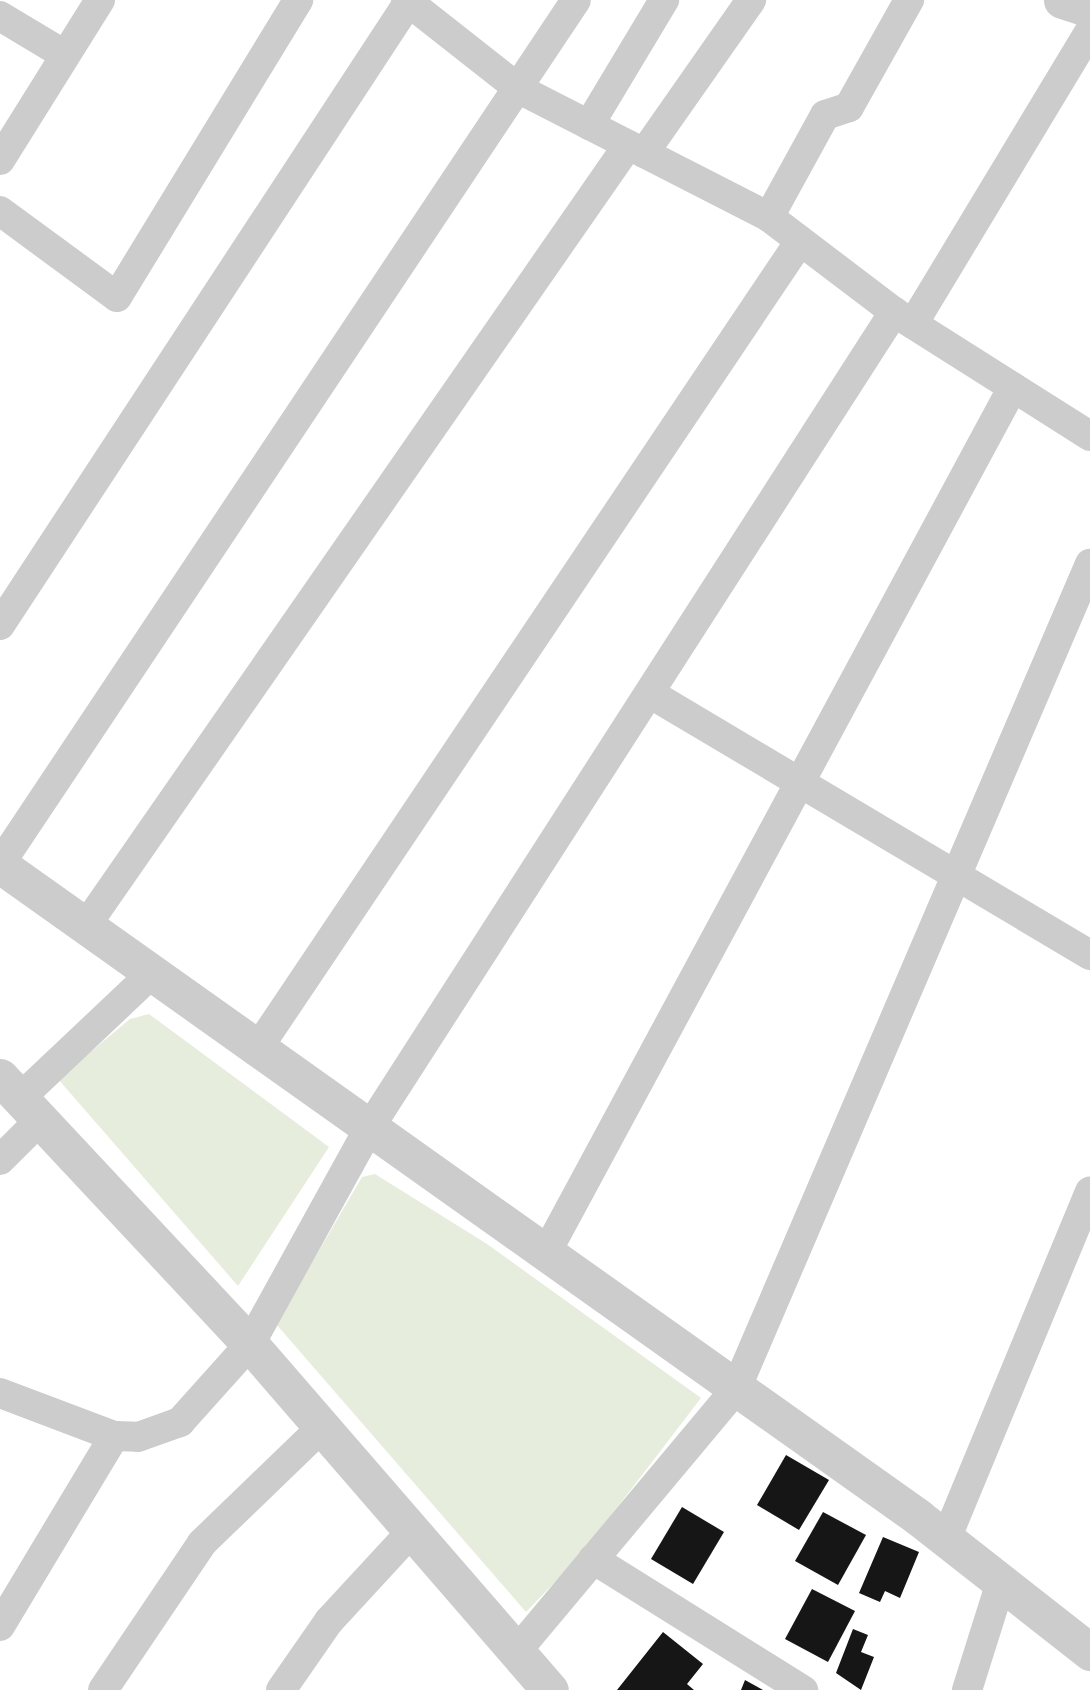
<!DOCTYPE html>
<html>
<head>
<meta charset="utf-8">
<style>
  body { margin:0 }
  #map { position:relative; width:1090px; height:1690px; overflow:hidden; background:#fff; font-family:"Noto Sans",sans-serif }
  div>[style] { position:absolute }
  .green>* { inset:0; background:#e7eddd }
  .building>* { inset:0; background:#161616 }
  .minor>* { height:30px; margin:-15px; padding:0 15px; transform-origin:15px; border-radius:15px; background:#ccc }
  .tertiary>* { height:37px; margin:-18.5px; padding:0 18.5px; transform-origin:18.5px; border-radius:18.5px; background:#ccc }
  span { translate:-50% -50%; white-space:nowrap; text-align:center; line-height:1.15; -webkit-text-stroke:7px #fff; paint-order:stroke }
</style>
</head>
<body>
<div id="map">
  <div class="green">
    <div style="clip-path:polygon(149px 1014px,329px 1147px,238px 1286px,58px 1079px,130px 1019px)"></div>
    <div style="clip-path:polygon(375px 1174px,487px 1244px,701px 1398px,580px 1556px,526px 1612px,276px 1324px,362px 1177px)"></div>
  </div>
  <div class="building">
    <div style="clip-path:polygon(786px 1455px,829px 1480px,799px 1530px,757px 1505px)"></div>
    <div style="clip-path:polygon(682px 1507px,724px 1532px,693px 1584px,651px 1559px)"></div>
    <div style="clip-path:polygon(823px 1512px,866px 1535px,838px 1585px,795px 1561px)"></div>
    <div style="clip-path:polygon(883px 1537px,919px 1552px,900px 1598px,885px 1591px,880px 1602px,859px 1593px)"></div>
    <div style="clip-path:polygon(812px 1589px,855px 1611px,828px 1662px,785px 1639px)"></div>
    <div style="clip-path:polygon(853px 1629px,868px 1635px,861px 1652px,874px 1657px,861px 1690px,836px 1673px)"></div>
    <div style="clip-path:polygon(663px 1632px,703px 1664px,687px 1684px,694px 1690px,617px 1690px)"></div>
    <div style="clip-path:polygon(745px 1680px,763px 1690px,741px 1690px)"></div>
  </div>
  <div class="minor">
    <div style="left:406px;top:0;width:144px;rotate:38.2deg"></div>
    <div style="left:519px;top:89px;width:281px;rotate:27.1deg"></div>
    <div style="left:769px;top:217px;width:157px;rotate:37.2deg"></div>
    <div style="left:894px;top:312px;width:232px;rotate:32.3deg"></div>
    <div style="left:0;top:16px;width:76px;rotate:31deg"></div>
    <div style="left:589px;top:125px;width:146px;rotate:-59deg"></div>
    <div style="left:644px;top:153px;width:187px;rotate:-55deg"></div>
    <div style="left:0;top:160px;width:189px;rotate:-58deg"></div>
    <div style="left:0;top:211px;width:145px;rotate:36.3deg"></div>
    <div style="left:117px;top:297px;width:348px;rotate:-58.6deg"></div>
    <div style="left:769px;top:217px;width:116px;rotate:-61.2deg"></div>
    <div style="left:825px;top:115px;width:25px;rotate:-18deg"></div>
    <div style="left:849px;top:107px;width:123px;rotate:-60.7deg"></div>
    <div style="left:913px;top:324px;width:342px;rotate:-58.9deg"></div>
    <div style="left:0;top:625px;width:747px;rotate:-56.74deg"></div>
    <div style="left:651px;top:694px;width:511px;rotate:30.73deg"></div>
    <div style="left:0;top:864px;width:1038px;rotate:-56.31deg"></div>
    <div style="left:85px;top:927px;width:952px;rotate:-55.22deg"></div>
    <div style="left:256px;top:1051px;width:976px;rotate:-56.11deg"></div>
    <div style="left:19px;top:1099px;width:182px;rotate:-43.4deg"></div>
    <div style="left:0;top:1160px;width:55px;rotate:-45deg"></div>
    <div style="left:545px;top:1255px;width:986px;rotate:-61.67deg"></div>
    <div style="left:0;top:1393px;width:122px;rotate:20.7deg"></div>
    <div style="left:114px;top:1436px;width:24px;rotate:2deg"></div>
    <div style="left:138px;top:1437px;width:45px;rotate:-19.7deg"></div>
    <div style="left:180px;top:1422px;width:105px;rotate:-48.1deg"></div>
    <div style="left:250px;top:1344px;width:244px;rotate:-61.1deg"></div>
    <div style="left:368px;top:1130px;width:973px;rotate:-57.26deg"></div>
    <div style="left:946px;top:1539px;width:376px;rotate:-67.5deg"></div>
    <div style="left:593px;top:1559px;width:248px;rotate:32deg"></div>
    <div style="left:0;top:1626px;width:222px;rotate:-59deg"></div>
    <div style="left:516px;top:1652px;width:343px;rotate:-50.1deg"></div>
    <div style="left:736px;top:1389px;width:898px;rotate:-66.78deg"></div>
    <div style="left:103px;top:1690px;width:177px;rotate:-56deg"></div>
    <div style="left:202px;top:1543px;width:167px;rotate:-44deg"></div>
    <div style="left:281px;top:1690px;width:84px;rotate:-55.2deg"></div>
    <div style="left:329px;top:1621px;width:122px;rotate:-47.3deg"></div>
    <div style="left:967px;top:1690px;width:113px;rotate:-72.5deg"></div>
  </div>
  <div class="tertiary">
    <div style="left:1062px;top:0;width:29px;rotate:18deg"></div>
    <div style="left:0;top:865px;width:1126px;rotate:35.38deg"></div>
    <div style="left:918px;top:1517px;width:219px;rotate:38.1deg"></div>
    <div style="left:0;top:1077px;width:366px;rotate:46.9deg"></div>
    <div style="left:250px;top:1344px;width:458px;rotate:49.1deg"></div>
  </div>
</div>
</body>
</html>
